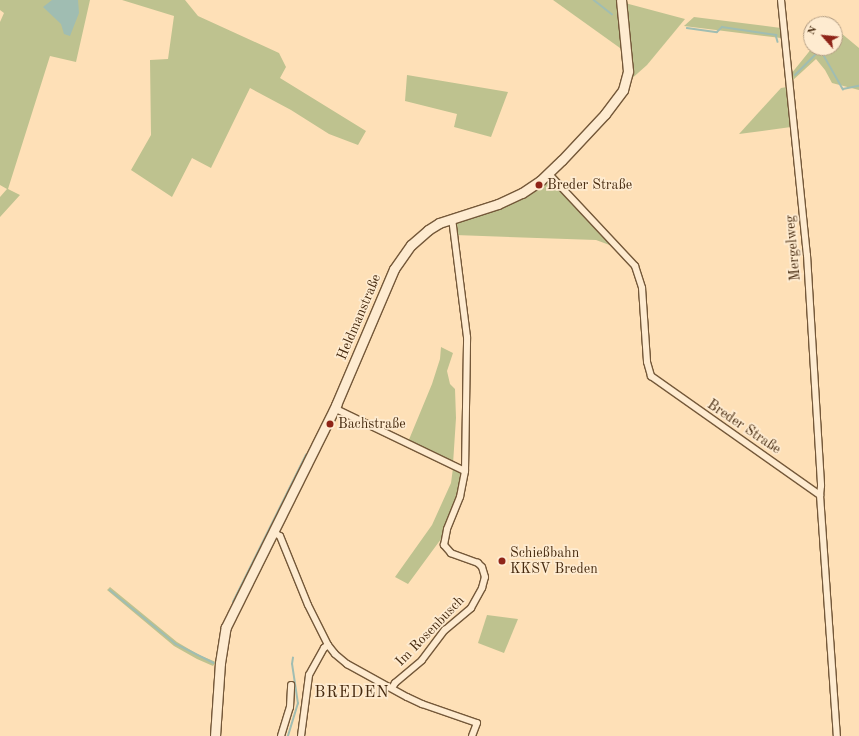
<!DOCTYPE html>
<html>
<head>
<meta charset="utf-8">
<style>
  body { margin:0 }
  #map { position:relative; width:859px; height:736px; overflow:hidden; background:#fee0b7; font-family:"Old Standard TT",serif }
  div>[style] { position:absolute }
  .green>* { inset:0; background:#bec28f }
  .water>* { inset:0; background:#a0bdb2 }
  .stream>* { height:1.5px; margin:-0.75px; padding:0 0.75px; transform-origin:0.75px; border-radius:0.75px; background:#a0bdb2 }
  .roads { filter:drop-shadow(1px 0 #745839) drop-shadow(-1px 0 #745839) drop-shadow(0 1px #745839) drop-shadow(0 -1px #745839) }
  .minor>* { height:6px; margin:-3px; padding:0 3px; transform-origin:3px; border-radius:3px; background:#feebd0 }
  .secondary>* { height:9px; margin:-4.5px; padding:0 4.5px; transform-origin:4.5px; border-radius:4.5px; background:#feebd0 }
  .dots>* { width:11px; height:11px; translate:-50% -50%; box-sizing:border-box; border:2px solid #feebd0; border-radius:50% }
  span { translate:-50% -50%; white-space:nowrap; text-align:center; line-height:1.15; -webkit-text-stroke:3.5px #feebd0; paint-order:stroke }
  .poi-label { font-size:14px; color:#462a0f }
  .left { translate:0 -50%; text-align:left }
  .street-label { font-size:14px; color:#462a0f }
  .quarter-label { font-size:16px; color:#462a0f; letter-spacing:1px }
  .north { position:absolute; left:803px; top:16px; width:40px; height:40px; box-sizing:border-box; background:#feebd0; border:1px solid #b49e83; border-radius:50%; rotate:297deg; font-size:11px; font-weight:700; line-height:16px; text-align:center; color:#462a0f }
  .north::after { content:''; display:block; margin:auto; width:14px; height:18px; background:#8f2418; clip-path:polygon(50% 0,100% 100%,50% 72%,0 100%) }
</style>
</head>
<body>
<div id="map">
  <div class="green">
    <div style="clip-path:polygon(0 0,90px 0,76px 62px,50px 56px,8px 189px,20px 195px,0 217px,0 197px,7px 189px,0 185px,0 22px,4px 13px,0 10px)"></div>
    <div style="clip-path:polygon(122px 0,185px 0,198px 16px,279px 53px,286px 67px,280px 78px,366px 131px,358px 145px,329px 134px,291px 110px,250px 88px,211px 168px,192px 158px,172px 197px,131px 170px,151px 135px,150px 60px,168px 59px,174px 16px)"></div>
    <div style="clip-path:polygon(553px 0,618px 0,625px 50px,620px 48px)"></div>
    <div style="clip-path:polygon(625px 3px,685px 19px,647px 65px,629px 81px)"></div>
    <div style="clip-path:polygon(694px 17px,781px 28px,781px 38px,684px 26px)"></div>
    <div style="clip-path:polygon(835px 28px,859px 48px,859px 90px,832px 83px,825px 70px,816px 59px,792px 81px,791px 74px,812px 48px,835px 48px)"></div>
    <div style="clip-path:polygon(407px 75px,508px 92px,491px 137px,454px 127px,457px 114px,405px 101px)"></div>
    <div style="clip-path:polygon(787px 87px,791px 127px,739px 134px,781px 88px)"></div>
    <div style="clip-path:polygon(553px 181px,615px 247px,596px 240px,455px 235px,454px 224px,456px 220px,544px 182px)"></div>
    <div style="clip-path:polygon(441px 347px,453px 353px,447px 371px,450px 384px,455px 389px,456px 418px,453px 464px,408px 442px,432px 384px,440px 359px)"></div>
    <div style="clip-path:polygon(453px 468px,462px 473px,459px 494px,441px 539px,408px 584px,395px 577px,432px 525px,451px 483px)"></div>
    <div style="clip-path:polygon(110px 587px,177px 642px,199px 655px,216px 662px,213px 666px,197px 659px,174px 646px,107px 590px)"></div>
    <div style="clip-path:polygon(487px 615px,518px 619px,504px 653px,478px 643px)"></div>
  </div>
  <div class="water">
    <div style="clip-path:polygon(52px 0,78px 0,79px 13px,70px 36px,64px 34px,61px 24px,43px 7px)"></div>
  </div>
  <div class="stream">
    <div style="left:594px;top:0;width:23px;rotate:38deg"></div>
    <div style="left:687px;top:28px;width:30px;rotate:8deg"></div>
    <div style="left:717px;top:32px;width:7px;rotate:-45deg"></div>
    <div style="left:722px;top:27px;width:55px;rotate:8.4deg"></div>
    <div style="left:776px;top:35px;width:7px;rotate:74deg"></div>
    <div style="left:795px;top:75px;width:33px;rotate:-45deg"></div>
    <div style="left:818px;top:52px;width:4px"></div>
    <div style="left:822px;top:52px;width:43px;rotate:60.4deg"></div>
    <div style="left:843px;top:89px;width:16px;rotate:-11deg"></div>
    <div style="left:110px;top:590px;width:85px;rotate:39.3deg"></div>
    <div style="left:176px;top:644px;width:42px;rotate:26.6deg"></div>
    <div style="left:233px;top:602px;width:164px;rotate:-63.6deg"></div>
    <div style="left:288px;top:736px;width:34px;rotate:-73deg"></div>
    <div style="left:298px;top:704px;width:40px;rotate:-98.5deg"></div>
    <div style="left:292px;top:664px;width:6px;rotate:-81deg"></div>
  </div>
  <div class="roads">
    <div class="minor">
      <div style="left:781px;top:0;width:256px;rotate:84.2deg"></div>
      <div style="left:807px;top:255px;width:231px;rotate:86.5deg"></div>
      <div style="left:821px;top:486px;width:9px;rotate:96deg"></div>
      <div style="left:549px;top:174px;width:126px;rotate:46.9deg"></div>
      <div style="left:635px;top:266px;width:23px;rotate:72deg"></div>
      <div style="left:642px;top:288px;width:74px;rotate:86.1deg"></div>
      <div style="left:647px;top:362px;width:15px;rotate:74deg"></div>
      <div style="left:651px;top:376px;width:207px;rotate:35.2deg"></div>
      <div style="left:820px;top:495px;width:242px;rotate:86deg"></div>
      <div style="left:334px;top:408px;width:145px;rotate:25.7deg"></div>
      <div style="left:273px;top:532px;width:8px;rotate:30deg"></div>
      <div style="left:280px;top:536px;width:74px;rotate:67.9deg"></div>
      <div style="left:308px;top:605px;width:45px;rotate:63.4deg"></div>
      <div style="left:328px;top:645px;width:11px;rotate:52deg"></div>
      <div style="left:335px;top:654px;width:16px;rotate:40deg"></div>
      <div style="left:347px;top:664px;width:68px;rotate:28.8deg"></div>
      <div style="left:407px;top:697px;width:17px;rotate:25deg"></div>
      <div style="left:422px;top:704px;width:58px;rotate:19.1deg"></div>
      <div style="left:477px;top:723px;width:14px;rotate:111deg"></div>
      <div style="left:392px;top:688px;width:6px;rotate:-59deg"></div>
      <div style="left:395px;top:683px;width:35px;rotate:-40deg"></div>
      <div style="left:422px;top:660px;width:38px;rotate:-53deg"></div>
      <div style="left:445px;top:630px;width:34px;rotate:-40deg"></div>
      <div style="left:471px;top:608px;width:23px;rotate:-61deg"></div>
      <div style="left:482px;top:588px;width:11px;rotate:-75deg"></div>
      <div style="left:485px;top:577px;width:10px;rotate:-107deg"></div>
      <div style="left:482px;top:567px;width:6px;rotate:-135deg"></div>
      <div style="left:478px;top:563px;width:29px;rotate:-160deg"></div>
      <div style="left:451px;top:553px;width:11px;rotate:-131deg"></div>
      <div style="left:444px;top:545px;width:16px;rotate:-79deg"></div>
      <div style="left:447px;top:529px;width:35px;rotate:-68deg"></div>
      <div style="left:460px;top:497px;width:26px;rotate:-79deg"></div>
      <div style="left:465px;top:471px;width:134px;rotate:-89.1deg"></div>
      <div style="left:467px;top:337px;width:119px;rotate:-97.2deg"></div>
      <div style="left:281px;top:736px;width:30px;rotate:-73deg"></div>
      <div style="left:290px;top:707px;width:22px;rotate:-87deg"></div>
      <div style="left:301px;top:736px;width:62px;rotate:-82.5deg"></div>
      <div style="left:309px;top:675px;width:31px;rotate:-61deg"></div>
      <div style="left:324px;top:648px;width:5px;rotate:-37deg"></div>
    </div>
    <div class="secondary">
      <div style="left:215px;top:736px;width:73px;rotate:-86.1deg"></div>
      <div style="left:220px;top:663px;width:36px;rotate:-81deg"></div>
      <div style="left:226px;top:627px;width:248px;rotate:-63.6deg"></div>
      <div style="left:336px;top:405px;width:148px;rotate:-66.9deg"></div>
      <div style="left:394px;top:269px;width:29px;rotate:-55deg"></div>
      <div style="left:411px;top:245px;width:23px;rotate:-41deg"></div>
      <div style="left:428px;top:230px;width:13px;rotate:-32deg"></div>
      <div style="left:439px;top:223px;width:62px;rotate:-17.9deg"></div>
      <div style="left:498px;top:204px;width:26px;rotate:-25deg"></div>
      <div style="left:522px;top:193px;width:22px;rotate:-34deg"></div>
      <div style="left:540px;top:181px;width:30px;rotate:-44deg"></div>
      <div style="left:562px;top:160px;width:63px;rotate:-46.9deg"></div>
      <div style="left:605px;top:114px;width:30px;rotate:-53deg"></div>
      <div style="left:623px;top:90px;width:20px;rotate:-75deg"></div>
      <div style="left:628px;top:71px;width:71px;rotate:-95.6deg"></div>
    </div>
  </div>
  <div class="dots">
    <div style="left:539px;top:185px;background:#8f2418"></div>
    <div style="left:330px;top:424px;background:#8f2418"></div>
    <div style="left:502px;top:561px;background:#8f2418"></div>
  </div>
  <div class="poi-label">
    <span class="left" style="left:547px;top:185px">Breder Straße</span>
    <span class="left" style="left:338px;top:424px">Bachstraße</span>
    <span class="left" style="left:510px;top:561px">Schießbahn<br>KKSV Breden</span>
  </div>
  <div class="street-label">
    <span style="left:793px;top:248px;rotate:-95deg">Mergelweg</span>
    <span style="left:359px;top:317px;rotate:-67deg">Heldmanstraße</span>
    <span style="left:744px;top:427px;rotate:34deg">Breder Straße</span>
    <span style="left:430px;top:631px;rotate:-46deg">Im Rosenbusch</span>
  </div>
  <div class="quarter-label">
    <span style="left:352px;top:693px">BREDEN</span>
  </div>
  <div class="north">N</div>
</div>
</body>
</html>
